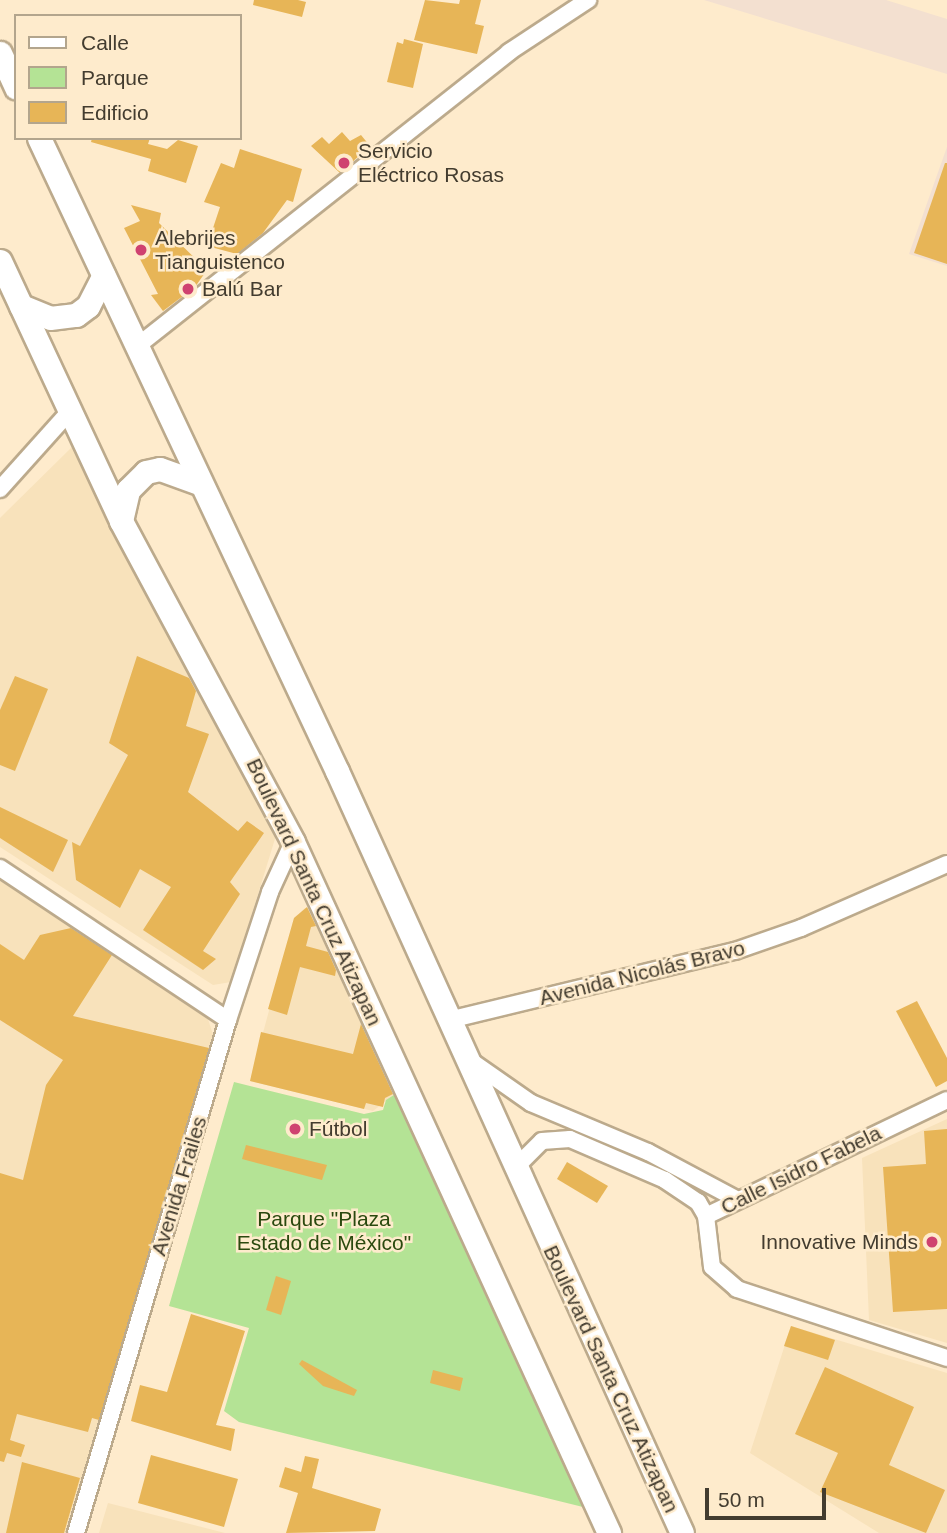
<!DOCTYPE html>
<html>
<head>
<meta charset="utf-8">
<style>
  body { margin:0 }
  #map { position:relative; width:947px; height:1533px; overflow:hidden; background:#feebcc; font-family:Helvetica,sans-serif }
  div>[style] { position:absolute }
  .commercial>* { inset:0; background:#f3e0d0 }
  .built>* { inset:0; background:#f8e2bb }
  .green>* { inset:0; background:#b4e395 }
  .building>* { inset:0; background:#e7b557 }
  .roads { filter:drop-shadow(2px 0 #bcaa8c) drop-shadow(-2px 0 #bcaa8c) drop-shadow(0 2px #bcaa8c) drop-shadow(0 -2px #bcaa8c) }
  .street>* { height:16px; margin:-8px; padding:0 8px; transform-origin:8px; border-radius:8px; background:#fff }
  .secondary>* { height:23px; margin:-11.5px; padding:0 11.5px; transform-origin:11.5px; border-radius:11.5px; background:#fff }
  .dots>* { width:19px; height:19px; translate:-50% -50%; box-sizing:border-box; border:4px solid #feebcc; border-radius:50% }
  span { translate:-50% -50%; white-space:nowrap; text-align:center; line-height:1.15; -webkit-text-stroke:5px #feebcc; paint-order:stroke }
  .poi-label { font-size:21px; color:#433c2f }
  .left { translate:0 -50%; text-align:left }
  .right { translate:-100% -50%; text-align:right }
  .street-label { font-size:21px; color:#433c2f }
  .park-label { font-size:21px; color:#2a490e }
  .legend { position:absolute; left:14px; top:14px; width:228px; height:126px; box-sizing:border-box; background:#feebcc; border:2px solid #b3a58d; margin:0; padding:9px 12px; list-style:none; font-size:21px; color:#433c2f }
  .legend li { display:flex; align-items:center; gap:14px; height:35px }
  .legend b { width:35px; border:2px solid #b3a58d }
  .scale { position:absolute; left:705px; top:1488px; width:121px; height:32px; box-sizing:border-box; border:4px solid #433c2f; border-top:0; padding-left:9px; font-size:21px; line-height:24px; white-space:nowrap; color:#433c2f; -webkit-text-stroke:5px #feebcc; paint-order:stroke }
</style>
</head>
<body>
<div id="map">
  <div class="commercial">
    <div style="clip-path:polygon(704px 0,886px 0,947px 19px,947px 74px)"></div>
    <div style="clip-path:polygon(947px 147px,947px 266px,909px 254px)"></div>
  </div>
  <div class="built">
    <div style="clip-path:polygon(75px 444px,278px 829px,231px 982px,213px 985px,0 847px,0 518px)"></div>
    <div style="clip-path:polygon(0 880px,206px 1013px,218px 1050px,72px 1533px,0 1533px)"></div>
    <div style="clip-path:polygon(305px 908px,311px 908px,403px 1088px,373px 1111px,250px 1081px,294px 918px)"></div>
    <div style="clip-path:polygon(947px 1119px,947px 1343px,869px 1320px,862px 1158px)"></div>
    <div style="clip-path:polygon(791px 1326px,947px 1373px,947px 1533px,879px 1533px,750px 1453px)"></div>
    <div style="clip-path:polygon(108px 1503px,225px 1533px,99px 1533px)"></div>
  </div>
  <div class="green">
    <div style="clip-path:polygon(234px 1082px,364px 1114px,383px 1110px,386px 1100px,397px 1093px,583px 1507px,239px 1422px,224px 1411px,249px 1328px,169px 1306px)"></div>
  </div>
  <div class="building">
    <div style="clip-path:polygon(254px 0,298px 0,306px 2px,302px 17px,253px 5px)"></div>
    <div style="clip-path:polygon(425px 0,459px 4px,460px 0,481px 0,475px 24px,484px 26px,477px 54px,414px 40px)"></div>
    <div style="clip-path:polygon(404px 39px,423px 44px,413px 88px,387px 82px,397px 42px,403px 44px)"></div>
    <div style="clip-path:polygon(342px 132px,350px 141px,361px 135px,370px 146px,340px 173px,311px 146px,322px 137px,329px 144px)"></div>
    <div style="clip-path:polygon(92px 138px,150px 138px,148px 144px,167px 149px,178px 140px,198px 146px,186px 183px,148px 171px,151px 159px,91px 142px)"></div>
    <div style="clip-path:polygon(240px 149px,302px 169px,293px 202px,287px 200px,263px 233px,237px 254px,207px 246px,220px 207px,204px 202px,221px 163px,234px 168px)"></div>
    <div style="clip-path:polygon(945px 163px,947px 163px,947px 264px,914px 253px)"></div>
    <div style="clip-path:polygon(131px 205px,161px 213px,159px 223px,207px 270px,195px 287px,163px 311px,151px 295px,158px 294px,124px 228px,140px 221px)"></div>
    <div style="clip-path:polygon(137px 656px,189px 678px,196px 691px,186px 726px,209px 734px,188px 792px,238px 831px,247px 821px,264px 833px,230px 882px,240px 894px,203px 951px,216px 959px,203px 970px,143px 930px,171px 887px,140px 869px,120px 908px,76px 880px,72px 842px,80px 846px,128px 755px,109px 743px)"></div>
    <div style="clip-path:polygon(15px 676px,48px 689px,15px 771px,0 765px,0 710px)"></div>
    <div style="clip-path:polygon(0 807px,68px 840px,53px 872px,0 838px)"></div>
    <div style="clip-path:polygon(307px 907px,316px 926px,311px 927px,306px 946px,328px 952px,336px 970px,335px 976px,300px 967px,287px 1015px,268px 1009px,294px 918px)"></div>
    <div style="clip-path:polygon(71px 928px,112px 955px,73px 1016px,209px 1048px,99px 1420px,92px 1418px,88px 1432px,17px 1414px,10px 1440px,25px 1445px,21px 1457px,7px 1453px,4px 1462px,0 1461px,0 1173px,23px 1180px,46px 1085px,63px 1060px,0 1020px,0 944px,24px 960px,40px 935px)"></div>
    <div style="clip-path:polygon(917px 1001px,947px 1058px,947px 1081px,936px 1087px,896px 1011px)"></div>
    <div style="clip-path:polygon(361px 1024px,393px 1094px,385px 1098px,383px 1107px,366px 1103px,364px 1109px,250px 1081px,261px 1032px,353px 1054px)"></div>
    <div style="clip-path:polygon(947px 1129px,947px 1309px,893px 1312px,883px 1167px,926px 1164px,924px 1131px)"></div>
    <div style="clip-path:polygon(246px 1145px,327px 1165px,322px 1180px,242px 1159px)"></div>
    <div style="clip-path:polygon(567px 1162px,608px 1186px,597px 1203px,557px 1179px)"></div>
    <div style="clip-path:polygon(276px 1276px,291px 1281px,281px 1315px,266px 1310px)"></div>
    <div style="clip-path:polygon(191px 1314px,245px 1331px,216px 1425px,235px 1429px,231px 1451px,131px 1421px,140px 1385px,167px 1392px)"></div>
    <div style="clip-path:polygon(791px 1326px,835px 1340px,828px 1360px,784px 1346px)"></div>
    <div style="clip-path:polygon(302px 1360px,357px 1390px,354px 1396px,323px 1386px,299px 1364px)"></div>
    <div style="clip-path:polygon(825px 1367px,914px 1407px,889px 1465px,945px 1490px,926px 1533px,820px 1492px,838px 1453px,795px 1434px)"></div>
    <div style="clip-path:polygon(433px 1370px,463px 1378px,460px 1391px,430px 1383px)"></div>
    <div style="clip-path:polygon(151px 1455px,238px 1479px,224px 1527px,138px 1503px)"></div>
    <div style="clip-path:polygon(305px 1456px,319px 1459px,312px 1488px,381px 1509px,375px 1531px,286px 1533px,298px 1493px,279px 1487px,285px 1467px,301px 1472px)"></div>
    <div style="clip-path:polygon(22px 1462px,80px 1478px,64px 1533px,6px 1533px)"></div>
  </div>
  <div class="roads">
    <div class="street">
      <div style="left:136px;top:347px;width:476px;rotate:-38.3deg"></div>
      <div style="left:509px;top:52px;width:95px;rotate:-33.4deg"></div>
      <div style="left:0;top:489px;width:103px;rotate:-48.1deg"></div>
      <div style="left:0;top:868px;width:274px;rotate:33.7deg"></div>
      <div style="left:449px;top:1020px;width:294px;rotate:-13.6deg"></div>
      <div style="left:735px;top:951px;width:70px;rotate:-19.2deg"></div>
      <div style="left:801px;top:928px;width:159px;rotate:-23.7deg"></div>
      <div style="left:471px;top:1061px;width:73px;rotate:35deg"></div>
      <div style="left:531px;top:1103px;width:127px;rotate:22.7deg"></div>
      <div style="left:648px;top:1152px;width:102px;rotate:28.1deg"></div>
      <div style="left:515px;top:1168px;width:38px;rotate:-45deg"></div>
      <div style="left:542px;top:1141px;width:28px;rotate:-4deg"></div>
      <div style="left:570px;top:1139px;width:103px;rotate:23.3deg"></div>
      <div style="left:665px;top:1180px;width:40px;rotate:34deg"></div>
      <div style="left:698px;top:1202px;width:16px;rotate:60deg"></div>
      <div style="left:706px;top:1216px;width:51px;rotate:83.3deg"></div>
      <div style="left:712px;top:1267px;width:33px;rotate:41deg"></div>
      <div style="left:737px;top:1289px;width:221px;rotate:18.2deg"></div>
      <div style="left:706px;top:1216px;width:267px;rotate:-25.7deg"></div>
      <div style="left:76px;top:1533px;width:535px;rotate:-73.5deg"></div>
      <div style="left:228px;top:1020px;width:135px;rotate:-71.8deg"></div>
      <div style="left:270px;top:892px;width:55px;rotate:-65.3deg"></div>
    </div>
    <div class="secondary">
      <div style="left:0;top:53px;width:38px;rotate:65deg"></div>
      <div style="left:39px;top:138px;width:700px;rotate:64.79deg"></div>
      <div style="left:337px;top:771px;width:836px;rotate:65.64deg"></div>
      <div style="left:0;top:261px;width:287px;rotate:65deg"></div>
      <div style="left:121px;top:521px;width:364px;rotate:61.8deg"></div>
      <div style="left:293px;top:842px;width:760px;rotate:65.42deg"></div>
      <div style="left:21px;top:306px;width:31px;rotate:22deg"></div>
      <div style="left:50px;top:318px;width:26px;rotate:-7deg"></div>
      <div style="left:76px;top:315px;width:15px;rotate:-37deg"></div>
      <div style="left:88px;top:306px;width:34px;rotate:-63deg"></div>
      <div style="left:121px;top:521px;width:32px;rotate:-77deg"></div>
      <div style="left:128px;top:490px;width:25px;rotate:-45deg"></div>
      <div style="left:146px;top:472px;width:14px;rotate:-12deg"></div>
      <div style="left:160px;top:469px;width:41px;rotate:19.7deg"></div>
    </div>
  </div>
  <div class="dots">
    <div style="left:344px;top:163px;background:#cf4270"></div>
    <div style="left:141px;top:250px;background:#cf4270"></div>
    <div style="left:188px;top:289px;background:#cf4270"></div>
    <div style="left:295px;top:1129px;background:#cf4270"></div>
    <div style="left:932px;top:1242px;background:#cf4270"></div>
  </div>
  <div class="poi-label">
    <span class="left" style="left:358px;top:163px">Servicio<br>Eléctrico Rosas</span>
    <span class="left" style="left:155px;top:250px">Alebrijes<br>Tianguistenco</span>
    <span class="left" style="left:202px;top:289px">Balú Bar</span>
    <span class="left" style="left:309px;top:1129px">Fútbol</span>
    <span class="right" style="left:918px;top:1242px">Innovative Minds</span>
  </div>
  <div class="street-label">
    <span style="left:314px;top:892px;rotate:65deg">Boulevard Santa Cruz Atizapan</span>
    <span style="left:642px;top:973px;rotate:-14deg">Avenida Nicolás Bravo</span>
    <span style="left:801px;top:1170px;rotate:-26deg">Calle Isidro Fabela</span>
    <span style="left:179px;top:1186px;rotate:-73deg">Avenida Frailes</span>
    <span style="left:611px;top:1379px;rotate:65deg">Boulevard Santa Cruz Atizapan</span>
  </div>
  <div class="park-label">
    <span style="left:324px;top:1231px">Parque "Plaza<br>Estado de México"</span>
  </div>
  <ul class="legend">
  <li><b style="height:9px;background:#fff"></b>Calle</li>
  <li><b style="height:19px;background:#b4e395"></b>Parque</li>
  <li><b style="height:19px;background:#e7b557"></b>Edificio</li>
  </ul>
  <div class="scale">50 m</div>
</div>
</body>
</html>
